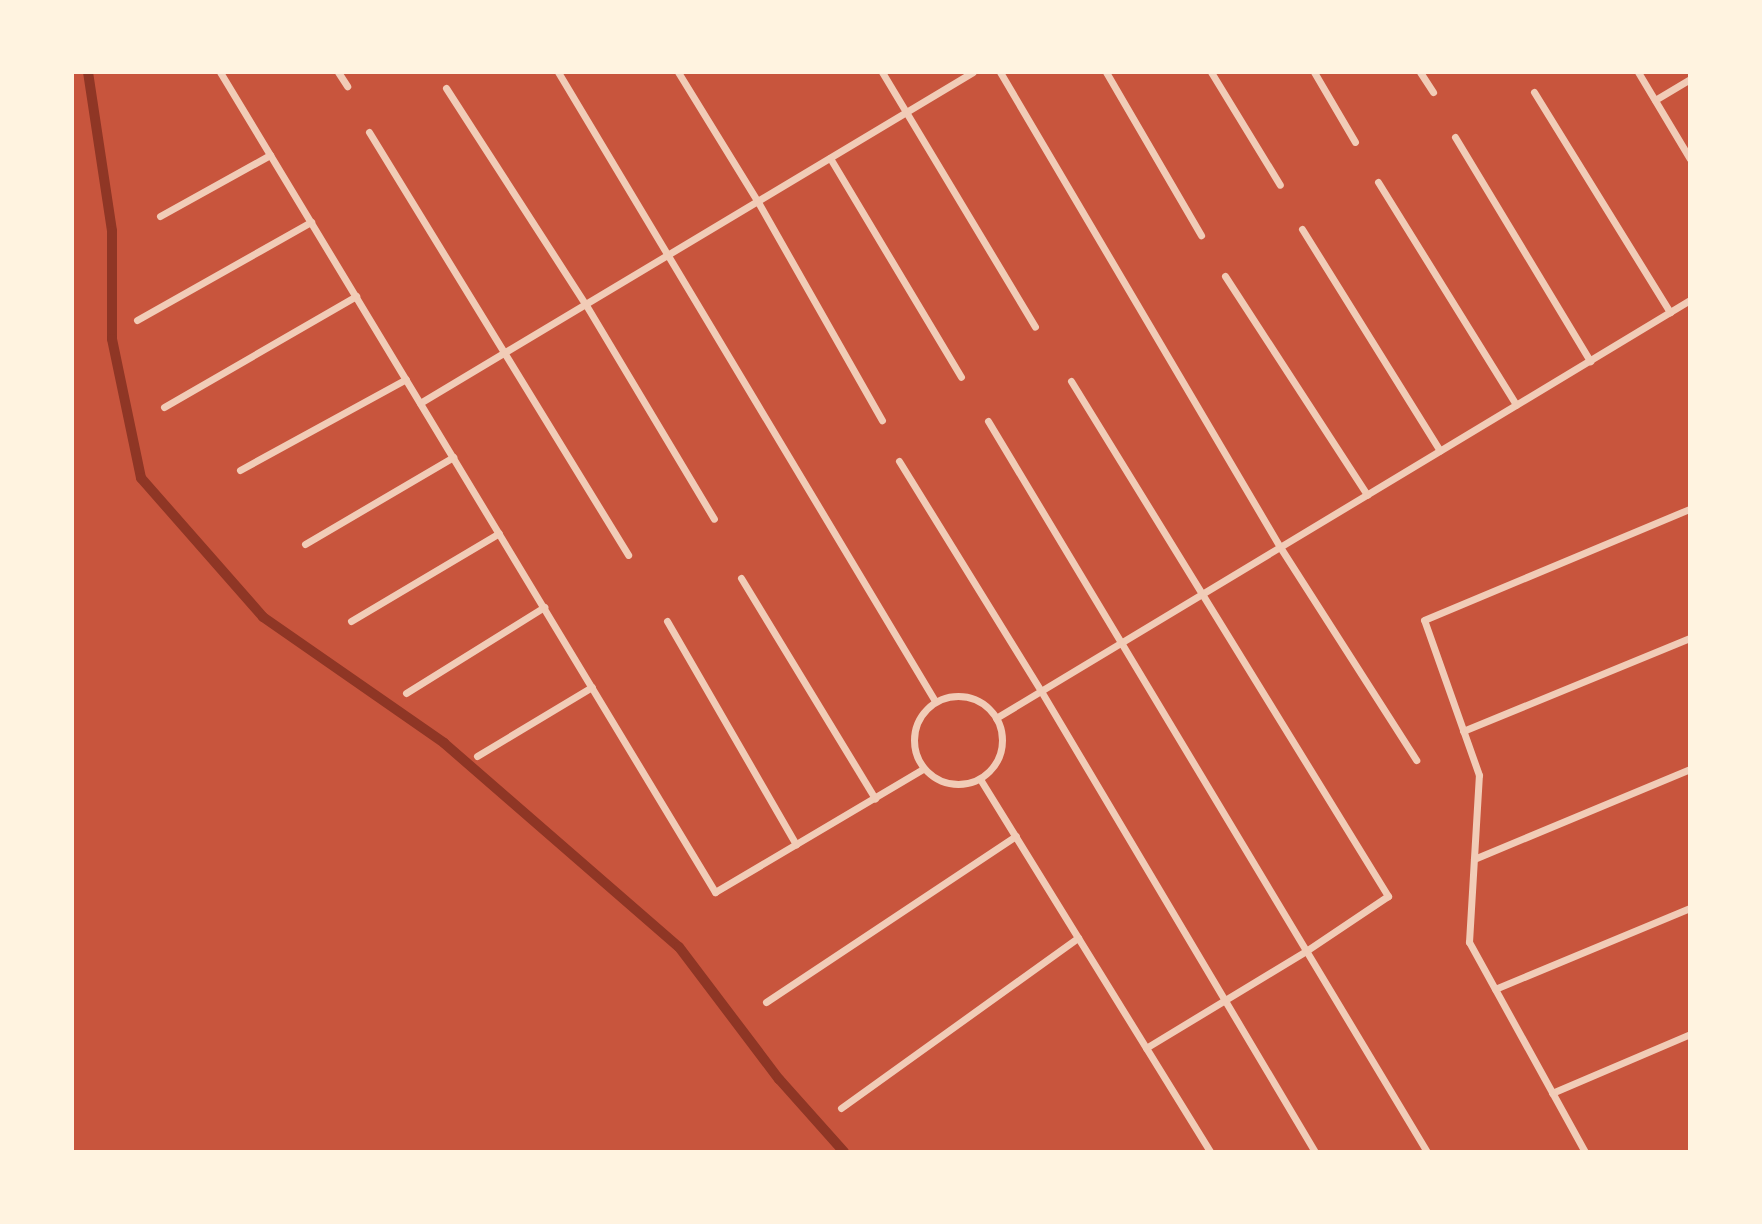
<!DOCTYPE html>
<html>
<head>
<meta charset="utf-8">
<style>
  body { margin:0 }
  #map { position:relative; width:1762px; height:1224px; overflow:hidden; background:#c8553d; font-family:"Public Sans",sans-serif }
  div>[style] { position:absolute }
  .stream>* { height:10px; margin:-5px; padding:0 5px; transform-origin:5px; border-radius:5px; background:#8f3625 }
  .minor>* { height:7px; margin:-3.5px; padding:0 3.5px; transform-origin:3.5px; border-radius:3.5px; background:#f1ccb7 }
  .minor>.ring { margin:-3.5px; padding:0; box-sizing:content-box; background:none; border:7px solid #f1ccb7; border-radius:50% }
  span { translate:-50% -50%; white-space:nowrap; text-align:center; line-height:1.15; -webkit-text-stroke:5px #fff3e0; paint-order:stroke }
  .frame { position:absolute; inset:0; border:74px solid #fff3e0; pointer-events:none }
</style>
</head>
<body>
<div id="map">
  <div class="stream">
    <div style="left:88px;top:72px;width:161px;rotate:81.4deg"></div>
    <div style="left:112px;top:231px;width:108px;rotate:90deg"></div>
    <div style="left:112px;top:339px;width:142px;rotate:78.2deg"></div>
    <div style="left:141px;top:478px;width:185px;rotate:48.7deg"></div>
    <div style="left:263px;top:617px;width:221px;rotate:34.8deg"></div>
    <div style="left:444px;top:743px;width:311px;rotate:41deg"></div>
    <div style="left:679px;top:947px;width:166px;rotate:52.9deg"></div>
    <div style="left:779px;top:1079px;width:98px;rotate:48.3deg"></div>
  </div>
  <div class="minor">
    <div style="left:220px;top:72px;width:958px;rotate:58.88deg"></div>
    <div style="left:715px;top:892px;width:242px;rotate:-30.6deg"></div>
    <div style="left:338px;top:72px;width:17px;rotate:57deg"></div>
    <div style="left:558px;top:72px;width:733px;rotate:59.06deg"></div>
    <div style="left:678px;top:72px;width:153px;rotate:58.4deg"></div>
    <div style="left:758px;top:202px;width:251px;rotate:60.4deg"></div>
    <div style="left:882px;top:72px;width:297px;rotate:59deg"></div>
    <div style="left:1000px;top:72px;width:551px;rotate:59.48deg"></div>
    <div style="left:1280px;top:547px;width:253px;rotate:57.4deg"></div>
    <div style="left:1106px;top:72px;width:189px;rotate:59.8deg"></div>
    <div style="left:1211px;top:72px;width:132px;rotate:58.6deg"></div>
    <div style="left:1314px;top:72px;width:81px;rotate:59.6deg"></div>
    <div style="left:1420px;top:72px;width:24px;rotate:57deg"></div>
    <div style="left:1638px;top:72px;width:101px;rotate:59.1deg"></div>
    <div style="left:446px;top:88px;width:258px;rotate:57.2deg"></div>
    <div style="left:586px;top:305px;width:249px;rotate:59.1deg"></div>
    <div style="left:1534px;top:92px;width:259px;rotate:58.3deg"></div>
    <div style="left:1655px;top:100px;width:41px;rotate:-31deg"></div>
    <div style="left:369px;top:132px;width:496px;rotate:58.5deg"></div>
    <div style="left:1455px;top:137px;width:262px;rotate:58.9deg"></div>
    <div style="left:830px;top:158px;width:255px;rotate:59.1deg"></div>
    <div style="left:1378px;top:182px;width:262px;rotate:58.2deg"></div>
    <div style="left:160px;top:216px;width:126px;rotate:-29deg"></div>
    <div style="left:1302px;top:229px;width:261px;rotate:58.1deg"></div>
    <div style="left:1225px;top:276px;width:261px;rotate:57deg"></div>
    <div style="left:137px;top:320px;width:200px;rotate:-29.4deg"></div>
    <div style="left:1071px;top:381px;width:605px;rotate:58.39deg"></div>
    <div style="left:1388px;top:896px;width:99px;rotate:146.1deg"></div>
    <div style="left:1306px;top:951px;width:187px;rotate:148.8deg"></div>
    <div style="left:420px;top:403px;width:644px;rotate:-30.9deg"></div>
    <div style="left:164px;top:407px;width:222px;rotate:-30deg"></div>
    <div style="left:988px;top:421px;width:853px;rotate:59.01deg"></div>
    <div style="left:899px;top:461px;width:270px;rotate:58.3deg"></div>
    <div style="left:1041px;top:691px;width:536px;rotate:59.27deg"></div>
    <div style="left:240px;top:470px;width:189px;rotate:-28.7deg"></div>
    <div style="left:305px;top:544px;width:172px;rotate:-30.4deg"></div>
    <div style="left:741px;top:578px;width:258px;rotate:58.7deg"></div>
    <div style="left:351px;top:621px;width:172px;rotate:-30.7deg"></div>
    <div style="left:667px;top:621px;width:258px;rotate:60deg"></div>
    <div style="left:406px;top:693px;width:163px;rotate:-31.9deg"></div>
    <div class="ring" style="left:914px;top:696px;width:81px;height:81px"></div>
    <div style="left:996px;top:718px;width:810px;rotate:-31.06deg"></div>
    <div style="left:1463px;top:731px;width:245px;rotate:-22.3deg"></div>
    <div style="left:477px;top:756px;width:134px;rotate:-31deg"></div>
    <div style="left:980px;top:779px;width:438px;rotate:58.3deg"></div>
    <div style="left:1474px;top:859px;width:234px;rotate:-22.6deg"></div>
    <div style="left:1495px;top:989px;width:211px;rotate:-22.6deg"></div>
    <div style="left:766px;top:1002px;width:300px;rotate:-33.6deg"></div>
    <div style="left:1552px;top:1093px;width:150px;rotate:-23.1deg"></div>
    <div style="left:841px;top:1108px;width:292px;rotate:-35.7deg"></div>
    <div style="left:1585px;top:1152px;width:240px;rotate:-118.9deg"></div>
    <div style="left:1469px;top:942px;width:167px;rotate:-86.6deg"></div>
    <div style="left:1479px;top:775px;width:164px;rotate:-109.5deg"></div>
    <div style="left:1424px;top:620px;width:288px;rotate:-22.7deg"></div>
  </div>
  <div class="frame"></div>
</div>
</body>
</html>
